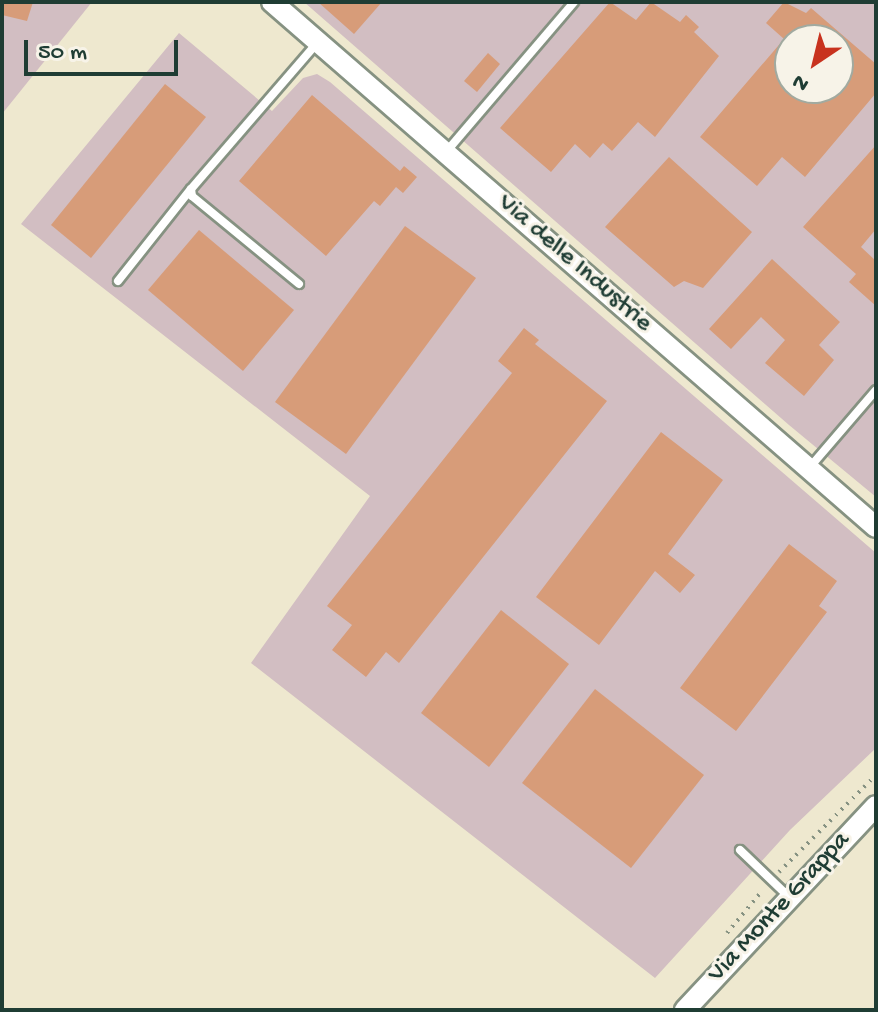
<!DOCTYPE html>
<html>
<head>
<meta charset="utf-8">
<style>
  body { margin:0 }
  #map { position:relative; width:878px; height:1012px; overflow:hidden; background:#eee8cf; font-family:"Gochi Hand",sans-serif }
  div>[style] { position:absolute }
  .industrial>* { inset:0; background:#d2bec2 }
  .building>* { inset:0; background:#d79c79 }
  .path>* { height:4px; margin-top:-2px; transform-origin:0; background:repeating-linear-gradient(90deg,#869282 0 2px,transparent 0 8px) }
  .roads { filter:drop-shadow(2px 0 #869282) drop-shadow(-2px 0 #869282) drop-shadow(0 2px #869282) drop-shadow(0 -2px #869282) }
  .service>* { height:8px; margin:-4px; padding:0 4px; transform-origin:4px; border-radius:4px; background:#fff }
  .tertiary>* { height:20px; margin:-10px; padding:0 10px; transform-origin:10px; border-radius:10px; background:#fff }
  span { translate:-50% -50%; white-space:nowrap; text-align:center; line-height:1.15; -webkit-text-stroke:6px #f7f3e8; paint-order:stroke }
  .street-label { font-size:26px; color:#1f3d34 }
  .frame { position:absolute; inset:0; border:4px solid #1f3d34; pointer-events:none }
  .north { position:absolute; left:774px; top:24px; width:80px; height:80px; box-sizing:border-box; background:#f7f3e8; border:2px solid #a1aaa0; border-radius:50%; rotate:215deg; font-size:22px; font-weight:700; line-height:32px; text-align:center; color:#1f3d34 }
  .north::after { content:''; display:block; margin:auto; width:28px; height:36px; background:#c8321e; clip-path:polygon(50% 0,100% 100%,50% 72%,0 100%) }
  .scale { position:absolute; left:24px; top:40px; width:154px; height:36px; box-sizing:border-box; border:4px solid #1f3d34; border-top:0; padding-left:10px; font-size:24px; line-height:28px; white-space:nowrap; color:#1f3d34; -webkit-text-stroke:6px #f7f3e8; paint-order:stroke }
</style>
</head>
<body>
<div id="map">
  <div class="industrial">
    <div style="clip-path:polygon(2px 2px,92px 2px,2px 114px)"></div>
    <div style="clip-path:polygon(evenodd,304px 2px,876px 2px,876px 497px,789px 425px,304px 2px,790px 40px,838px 40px,838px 88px,790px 88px,790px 40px)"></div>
    <div style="clip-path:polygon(179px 33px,272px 111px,303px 78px,317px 74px,330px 82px,876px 553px,876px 748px,790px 830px,655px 978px,251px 663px,370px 496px,21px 224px)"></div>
  </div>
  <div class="building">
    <div style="clip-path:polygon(2px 2px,33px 2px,27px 21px,2px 15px)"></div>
    <div style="clip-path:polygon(318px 2px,382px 2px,354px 34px)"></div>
    <div style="clip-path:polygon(610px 2px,636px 20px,651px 2px,680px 22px,686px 15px,699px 27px,694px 32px,719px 56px,655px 137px,638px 122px,612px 151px,603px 143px,590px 158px,575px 144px,551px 172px,500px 128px)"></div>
    <div style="clip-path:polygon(evenodd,784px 2px,806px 13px,811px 8px,876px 64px,876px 93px,805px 177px,782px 157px,757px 186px,700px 137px,784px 39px,766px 23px,784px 2px,790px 40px,838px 40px,838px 88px,790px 88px,790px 40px)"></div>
    <div style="clip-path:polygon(488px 53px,500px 64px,477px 92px,464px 81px)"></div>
    <div style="clip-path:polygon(165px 84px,206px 117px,91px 258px,51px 225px)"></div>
    <div style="clip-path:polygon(312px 95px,400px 171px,404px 166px,417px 177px,403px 193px,396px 187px,380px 206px,374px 201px,326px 256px,239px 181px)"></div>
    <div style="clip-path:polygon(876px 145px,876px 229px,861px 247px,876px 261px,876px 306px,849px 282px,856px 274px,803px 227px)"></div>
    <div style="clip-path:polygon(669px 157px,752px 232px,703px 288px,684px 281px,674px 287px,605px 227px)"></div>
    <div style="clip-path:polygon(405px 226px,476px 278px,346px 454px,275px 402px)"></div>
    <div style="clip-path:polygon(199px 230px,294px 310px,243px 371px,148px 290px)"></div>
    <div style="clip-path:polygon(772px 259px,840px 322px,819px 345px,834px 360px,804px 396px,765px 363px,785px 340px,761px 317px,731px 349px,709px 329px)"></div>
    <div style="clip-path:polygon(524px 328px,539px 340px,535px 344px,607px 401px,399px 663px,386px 652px,366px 677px,332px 650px,352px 625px,327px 606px,512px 373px,498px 361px)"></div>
    <div style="clip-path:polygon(661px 432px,723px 480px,668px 554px,695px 575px,680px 593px,655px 571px,599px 645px,536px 597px)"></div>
    <div style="clip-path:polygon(789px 544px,837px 581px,819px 606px,827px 612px,736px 731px,680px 688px)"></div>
    <div style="clip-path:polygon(501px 610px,569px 664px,489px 767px,421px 713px)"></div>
    <div style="clip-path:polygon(595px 689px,704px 775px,631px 868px,522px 783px)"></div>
  </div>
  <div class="path">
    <div style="left:779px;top:872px;width:137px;rotate:-45deg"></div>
    <div style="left:727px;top:933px;width:55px;rotate:-50.2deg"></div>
  </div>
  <div class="roads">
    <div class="service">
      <div style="left:446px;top:152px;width:197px;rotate:-49.5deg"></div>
      <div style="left:118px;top:281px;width:117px;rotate:-51.6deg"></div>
      <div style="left:299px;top:284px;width:139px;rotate:-140.6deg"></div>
      <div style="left:192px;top:196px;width:7px;rotate:-98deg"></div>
      <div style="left:191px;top:189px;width:194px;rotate:-49.2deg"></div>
      <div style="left:810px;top:467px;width:101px;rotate:-49.4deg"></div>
      <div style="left:740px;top:850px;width:66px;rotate:43.8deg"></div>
    </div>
    <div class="tertiary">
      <div style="left:272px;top:2px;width:800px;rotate:41deg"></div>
      <div style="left:685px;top:1010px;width:279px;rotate:-46.9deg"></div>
    </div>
  </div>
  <div class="street-label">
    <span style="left:574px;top:264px;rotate:41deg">Via delle Industrie</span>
    <span style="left:780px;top:908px;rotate:-47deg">Via Monte Grappa</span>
  </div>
  <div class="frame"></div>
  <div class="north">N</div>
  <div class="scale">50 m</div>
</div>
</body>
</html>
